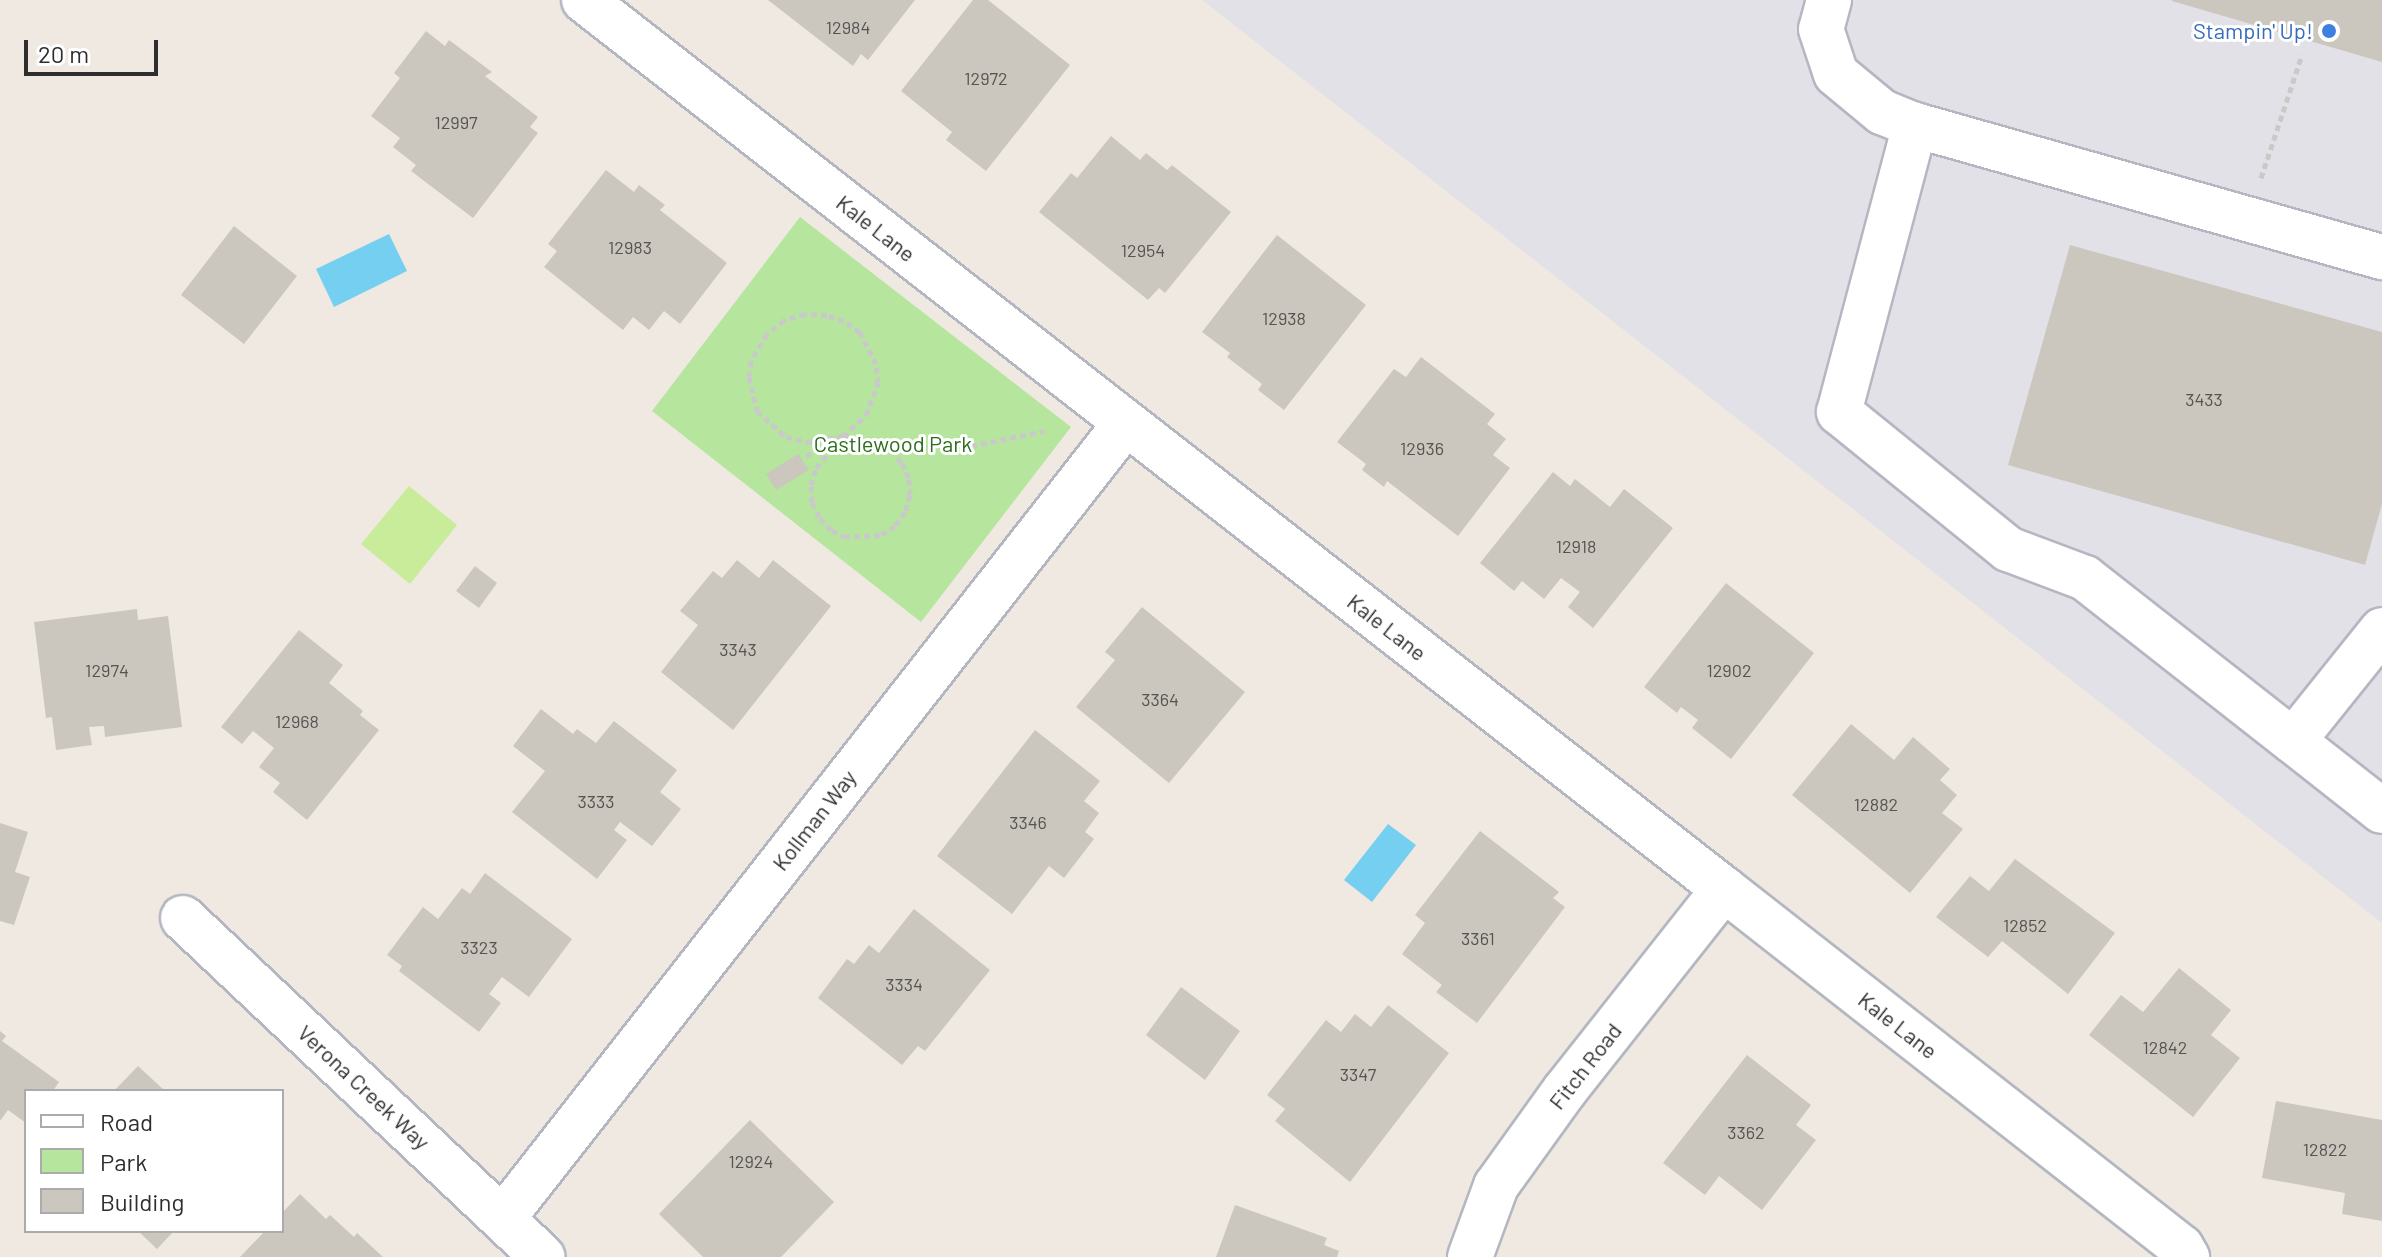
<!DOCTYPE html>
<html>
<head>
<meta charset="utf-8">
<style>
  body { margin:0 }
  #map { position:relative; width:2382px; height:1257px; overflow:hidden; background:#efe9e1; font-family:Barlow,sans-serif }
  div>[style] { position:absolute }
  .industrial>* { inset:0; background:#e3e1e8 }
  .green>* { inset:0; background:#b6e59e }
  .pitch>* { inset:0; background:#c9ec9a }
  .water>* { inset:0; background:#75cff0 }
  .building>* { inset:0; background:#cbc7bf }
  .path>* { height:5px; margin-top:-2.5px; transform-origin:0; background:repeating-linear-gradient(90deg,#c9c9c9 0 6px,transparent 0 10px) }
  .roads { filter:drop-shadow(2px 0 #b4b7c1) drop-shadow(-2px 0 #b4b7c1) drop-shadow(0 2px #b4b7c1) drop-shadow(0 -2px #b4b7c1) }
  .minor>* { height:44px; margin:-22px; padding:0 22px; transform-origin:22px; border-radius:22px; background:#fff }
  .dots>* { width:22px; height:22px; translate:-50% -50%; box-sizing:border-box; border:4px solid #fff; border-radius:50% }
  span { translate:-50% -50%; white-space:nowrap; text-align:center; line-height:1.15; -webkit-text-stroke:6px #fff; paint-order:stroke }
  .number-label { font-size:18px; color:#555452 }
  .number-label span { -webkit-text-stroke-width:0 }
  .shop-label { font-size:22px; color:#366cbe }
  .right { translate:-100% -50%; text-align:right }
  .street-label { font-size:22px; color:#2e2e2e }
  .park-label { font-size:22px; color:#2c6e1b }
  .legend { position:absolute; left:24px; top:1089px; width:260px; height:144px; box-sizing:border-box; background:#fff; border:2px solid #ababab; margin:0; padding:10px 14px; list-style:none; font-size:24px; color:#2e2e2e }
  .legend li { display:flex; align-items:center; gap:16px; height:40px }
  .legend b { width:40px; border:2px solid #ababab }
  .scale { position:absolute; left:24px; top:40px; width:134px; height:36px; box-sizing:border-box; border:4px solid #2e2e2e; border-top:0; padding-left:10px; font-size:24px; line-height:28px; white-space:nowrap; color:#2e2e2e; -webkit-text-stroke:6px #fff; paint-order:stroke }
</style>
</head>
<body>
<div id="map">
  <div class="industrial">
    <div style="clip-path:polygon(1202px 0,2382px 0,2382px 923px)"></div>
  </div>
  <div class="green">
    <div style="clip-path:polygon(800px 217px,1071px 427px,921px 622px,652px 411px)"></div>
  </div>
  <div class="pitch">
    <div style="clip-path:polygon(409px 486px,457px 525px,410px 584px,361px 544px)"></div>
  </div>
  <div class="water">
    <div style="clip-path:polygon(389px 234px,407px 271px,334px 307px,316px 269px)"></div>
    <div style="clip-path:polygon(1388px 824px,1416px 845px,1372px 902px,1344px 880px)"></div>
  </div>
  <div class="building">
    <div style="clip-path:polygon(768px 0,915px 0,868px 60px,861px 54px,853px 66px)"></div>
    <div style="clip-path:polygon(973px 0,988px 0,1070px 65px,986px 171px,946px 140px,952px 132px,901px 91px)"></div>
    <div style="clip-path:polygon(2172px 0,2382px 0,2382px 62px,2172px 1px)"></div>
    <div style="clip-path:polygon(426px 31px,445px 46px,449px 40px,492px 72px,485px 76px,538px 117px,530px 127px,538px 133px,473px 218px,411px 171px,416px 165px,393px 147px,400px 138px,371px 116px,400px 78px,394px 73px)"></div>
    <div style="clip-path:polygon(1111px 136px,1140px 160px,1146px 153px,1167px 170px,1172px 165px,1231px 212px,1165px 293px,1159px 288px,1148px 300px,1039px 212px,1071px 173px,1077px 178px)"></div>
    <div style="clip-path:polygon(606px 170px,634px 192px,639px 185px,665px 205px,660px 210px,727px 263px,680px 324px,664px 311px,649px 330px,633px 317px,623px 330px,544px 267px,557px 251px,548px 244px)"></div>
    <div style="clip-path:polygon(234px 226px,297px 276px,244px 344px,181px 295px)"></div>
    <div style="clip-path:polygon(1277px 235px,1366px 305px,1284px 410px,1258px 390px,1262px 384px,1227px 357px,1230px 353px,1202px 332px)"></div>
    <div style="clip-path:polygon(2070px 245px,2382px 332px,2382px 504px,2365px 565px,2008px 465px)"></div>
    <div style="clip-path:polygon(1421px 357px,1495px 414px,1487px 424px,1506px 439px,1493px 455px,1510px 468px,1458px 536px,1387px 481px,1384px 487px,1362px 470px,1366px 464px,1337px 442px,1394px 369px,1406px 377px)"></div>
    <div style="clip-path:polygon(798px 454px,809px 470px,776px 490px,766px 474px)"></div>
    <div style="clip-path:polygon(1553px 472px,1570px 486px,1575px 479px,1610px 507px,1624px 489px,1673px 528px,1593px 628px,1568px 607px,1580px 592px,1561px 578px,1544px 599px,1522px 581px,1514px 591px,1480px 563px)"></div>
    <div style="clip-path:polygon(737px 560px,759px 578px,773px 560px,831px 606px,733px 730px,661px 672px,698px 625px,680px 611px,713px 571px,722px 578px)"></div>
    <div style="clip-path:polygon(475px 566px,497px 583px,479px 608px,456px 591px)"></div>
    <div style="clip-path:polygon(1726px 583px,1814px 653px,1731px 759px,1692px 728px,1698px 720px,1681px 707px,1677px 713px,1644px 687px)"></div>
    <div style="clip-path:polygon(1142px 607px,1245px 692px,1169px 783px,1076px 707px,1115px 660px,1105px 652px)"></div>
    <div style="clip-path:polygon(137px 609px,138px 620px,168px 616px,182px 727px,105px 737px,104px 726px,89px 727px,92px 745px,56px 750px,52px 717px,46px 718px,34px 622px)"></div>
    <div style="clip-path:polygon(299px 630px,343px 665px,329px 683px,363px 711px,360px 715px,379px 730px,307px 820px,273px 792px,280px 783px,259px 767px,274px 748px,253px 731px,242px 744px,221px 727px)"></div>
    <div style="clip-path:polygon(541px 709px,573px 734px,577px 729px,596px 743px,614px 721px,677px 770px,660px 792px,681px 809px,652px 846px,620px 822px,614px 830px,627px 840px,597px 879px,512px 812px,545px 771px,513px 746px)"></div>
    <div style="clip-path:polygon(1851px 724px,1894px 760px,1913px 737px,1950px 769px,1940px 780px,1957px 795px,1942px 813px,1963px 829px,1910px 893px,1792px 795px)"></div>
    <div style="clip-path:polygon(1035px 730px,1100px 781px,1084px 801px,1099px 813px,1085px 832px,1094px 839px,1064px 878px,1049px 866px,1012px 914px,937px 856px)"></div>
    <div style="clip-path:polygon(0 823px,28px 832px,15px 872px,30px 877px,14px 925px,0 921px)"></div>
    <div style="clip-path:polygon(1480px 831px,1559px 892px,1553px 898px,1565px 907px,1477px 1023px,1436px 992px,1442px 985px,1402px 954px,1425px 923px,1415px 915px)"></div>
    <div style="clip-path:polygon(2015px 859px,2115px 933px,2068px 994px,2002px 941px,1988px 957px,1936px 917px,1970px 876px,1989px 891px)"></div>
    <div style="clip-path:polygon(485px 873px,572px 939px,529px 997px,502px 977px,489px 994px,501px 1003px,479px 1032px,399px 971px,402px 966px,387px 955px,423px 907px,438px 919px,462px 888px,470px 894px)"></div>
    <div style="clip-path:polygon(914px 909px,990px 970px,925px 1051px,918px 1046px,902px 1065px,818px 998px,847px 959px,854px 964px,869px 945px,879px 953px)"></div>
    <div style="clip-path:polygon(2179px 968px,2231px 1010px,2211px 1035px,2240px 1058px,2193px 1117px,2089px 1035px,2121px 995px,2143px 1012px)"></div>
    <div style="clip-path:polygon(1181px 987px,1240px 1031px,1205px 1080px,1146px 1035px)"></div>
    <div style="clip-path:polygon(1388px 1005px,1449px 1053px,1350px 1182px,1275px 1121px,1285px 1109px,1267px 1095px,1326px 1020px,1341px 1032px,1355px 1014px,1371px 1027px)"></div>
    <div style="clip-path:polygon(0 1031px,6px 1036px,2px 1041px,59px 1082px,53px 1091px,26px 1091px,26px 1123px,8px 1110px,0 1121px)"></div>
    <div style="clip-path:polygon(1747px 1055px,1811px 1105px,1796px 1125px,1816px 1140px,1762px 1210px,1719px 1176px,1705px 1195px,1663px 1163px)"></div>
    <div style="clip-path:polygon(138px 1066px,165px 1091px,114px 1091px)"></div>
    <div style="clip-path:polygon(2276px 1101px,2382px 1120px,2382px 1221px,2342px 1214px,2345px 1193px,2262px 1178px)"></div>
    <div style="clip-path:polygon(750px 1120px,834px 1202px,781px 1257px,703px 1257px,659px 1214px)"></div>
    <div style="clip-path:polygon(300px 1194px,326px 1219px,330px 1215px,354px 1237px,357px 1233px,383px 1257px,240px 1257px,265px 1231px,282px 1231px,282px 1213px)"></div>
    <div style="clip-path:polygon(1235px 1205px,1327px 1238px,1324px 1245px,1339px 1251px,1337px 1257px,1216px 1257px)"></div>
    <div style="clip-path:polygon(138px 1231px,174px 1231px,157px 1249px)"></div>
  </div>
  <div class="path">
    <div style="left:2261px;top:178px;width:130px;rotate:-71.6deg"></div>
    <div style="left:843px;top:436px;width:33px;rotate:11deg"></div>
    <div style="left:875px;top:442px;width:18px;rotate:27deg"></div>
    <div style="left:891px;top:450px;width:17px;rotate:50deg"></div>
    <div style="left:902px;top:463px;width:17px;rotate:66deg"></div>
    <div style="left:909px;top:479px;width:16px;rotate:86deg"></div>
    <div style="left:910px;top:495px;width:18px;rotate:106deg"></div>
    <div style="left:905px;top:512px;width:17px;rotate:126deg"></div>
    <div style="left:895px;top:526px;width:17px;rotate:149deg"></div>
    <div style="left:880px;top:535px;width:34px;rotate:177deg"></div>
    <div style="left:846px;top:537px;width:17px;rotate:-155deg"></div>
    <div style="left:831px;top:530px;width:18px;rotate:-133deg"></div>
    <div style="left:819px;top:517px;width:17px;rotate:-115deg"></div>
    <div style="left:812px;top:502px;width:17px;rotate:-93deg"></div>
    <div style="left:811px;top:485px;width:18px;rotate:-74deg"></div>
    <div style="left:816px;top:468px;width:42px;rotate:-49.8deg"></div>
    <div style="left:883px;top:444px;width:18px;rotate:13deg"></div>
    <div style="left:901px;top:448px;width:70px;rotate:-1.6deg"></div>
    <div style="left:971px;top:446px;width:75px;rotate:-11.6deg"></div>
    <div style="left:806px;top:456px;width:42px;rotate:-28.4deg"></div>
    <div style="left:843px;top:436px;width:31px;rotate:-42deg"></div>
    <div style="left:866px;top:415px;width:34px;rotate:-69deg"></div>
    <div style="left:878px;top:383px;width:19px;rotate:-96deg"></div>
    <div style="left:876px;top:364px;width:36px;rotate:-117deg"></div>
    <div style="left:860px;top:332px;width:19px;rotate:-145deg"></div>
    <div style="left:844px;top:321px;width:18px;rotate:-161deg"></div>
    <div style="left:827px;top:315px;width:22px;rotate:-177deg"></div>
    <div style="left:805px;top:314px;width:22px;rotate:164deg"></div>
    <div style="left:784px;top:320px;width:22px;rotate:141deg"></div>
    <div style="left:767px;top:334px;width:31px;rotate:121deg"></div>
    <div style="left:751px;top:361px;width:16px;rotate:97deg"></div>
    <div style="left:749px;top:377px;width:35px;rotate:77deg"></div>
    <div style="left:757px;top:411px;width:39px;rotate:42deg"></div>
    <div style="left:786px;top:437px;width:23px;rotate:13deg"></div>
    <div style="left:808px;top:442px;width:36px;rotate:-10deg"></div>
  </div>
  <div class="roads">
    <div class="minor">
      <div style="left:584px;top:0;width:1446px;rotate:37.95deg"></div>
      <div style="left:1724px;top:889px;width:581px;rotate:38.07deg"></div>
      <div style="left:2181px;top:1247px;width:12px;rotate:59deg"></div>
      <div style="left:1829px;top:0;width:30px;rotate:105deg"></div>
      <div style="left:1821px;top:29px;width:47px;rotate:71.6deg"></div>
      <div style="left:1836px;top:74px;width:60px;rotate:39.6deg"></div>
      <div style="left:1882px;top:112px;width:35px;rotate:22deg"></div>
      <div style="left:1915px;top:125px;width:485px;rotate:15.8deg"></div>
      <div style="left:1915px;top:125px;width:297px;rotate:104.8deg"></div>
      <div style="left:1839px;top:412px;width:218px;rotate:39deg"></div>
      <div style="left:2008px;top:549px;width:82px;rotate:20.6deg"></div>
      <div style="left:2085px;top:578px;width:264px;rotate:38.1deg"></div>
      <div style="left:2382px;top:630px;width:142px;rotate:128.7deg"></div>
      <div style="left:2293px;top:741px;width:113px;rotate:38.2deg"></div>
      <div style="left:183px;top:918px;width:494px;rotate:43.3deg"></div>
      <div style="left:503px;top:1218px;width:1010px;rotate:-51.92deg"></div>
      <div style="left:1470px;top:1257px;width:76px;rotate:-69.9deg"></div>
      <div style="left:1496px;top:1186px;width:118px;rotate:-54.3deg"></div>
      <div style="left:1565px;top:1090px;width:256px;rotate:-51.7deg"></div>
    </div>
  </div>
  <div class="dots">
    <div style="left:2329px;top:31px;background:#3f7fe0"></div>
  </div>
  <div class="number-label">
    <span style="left:848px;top:27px">12984</span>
    <span style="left:986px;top:78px">12972</span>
    <span style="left:456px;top:122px">12997</span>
    <span style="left:630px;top:247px">12983</span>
    <span style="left:1143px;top:250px">12954</span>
    <span style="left:1284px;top:318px">12938</span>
    <span style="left:2204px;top:399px">3433</span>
    <span style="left:1422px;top:448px">12936</span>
    <span style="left:1576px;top:546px">12918</span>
    <span style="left:738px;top:649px">3343</span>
    <span style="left:107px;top:670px">12974</span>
    <span style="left:1729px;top:670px">12902</span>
    <span style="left:1160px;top:699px">3364</span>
    <span style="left:297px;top:721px">12968</span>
    <span style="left:596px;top:801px">3333</span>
    <span style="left:1876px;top:804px">12882</span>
    <span style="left:1028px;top:822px">3346</span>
    <span style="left:2025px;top:925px">12852</span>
    <span style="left:1478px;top:938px">3361</span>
    <span style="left:479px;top:947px">3323</span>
    <span style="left:904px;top:984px">3334</span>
    <span style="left:2165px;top:1047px">12842</span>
    <span style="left:1358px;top:1074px">3347</span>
    <span style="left:1746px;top:1132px">3362</span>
    <span style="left:2325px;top:1149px">12822</span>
    <span style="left:751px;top:1161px">12924</span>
  </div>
  <div class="shop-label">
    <span class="right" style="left:2313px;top:31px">Stampin' Up!</span>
  </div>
  <div class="street-label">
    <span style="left:876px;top:228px;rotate:38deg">Kale Lane</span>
    <span style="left:1387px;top:627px;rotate:38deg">Kale Lane</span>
    <span style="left:814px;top:820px;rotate:-52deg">Kollman Way</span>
    <span style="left:1898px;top:1025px;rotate:38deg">Kale Lane</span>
    <span style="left:1585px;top:1066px;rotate:-52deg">Fitch Road</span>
    <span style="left:364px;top:1087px;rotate:43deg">Verona Creek Way</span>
  </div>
  <div class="park-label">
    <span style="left:893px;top:444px">Castlewood Park</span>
  </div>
  <ul class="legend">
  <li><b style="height:10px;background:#fff"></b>Road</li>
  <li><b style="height:22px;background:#b6e59e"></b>Park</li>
  <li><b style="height:22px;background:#cbc7bf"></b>Building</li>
  </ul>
  <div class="scale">20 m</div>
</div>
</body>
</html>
